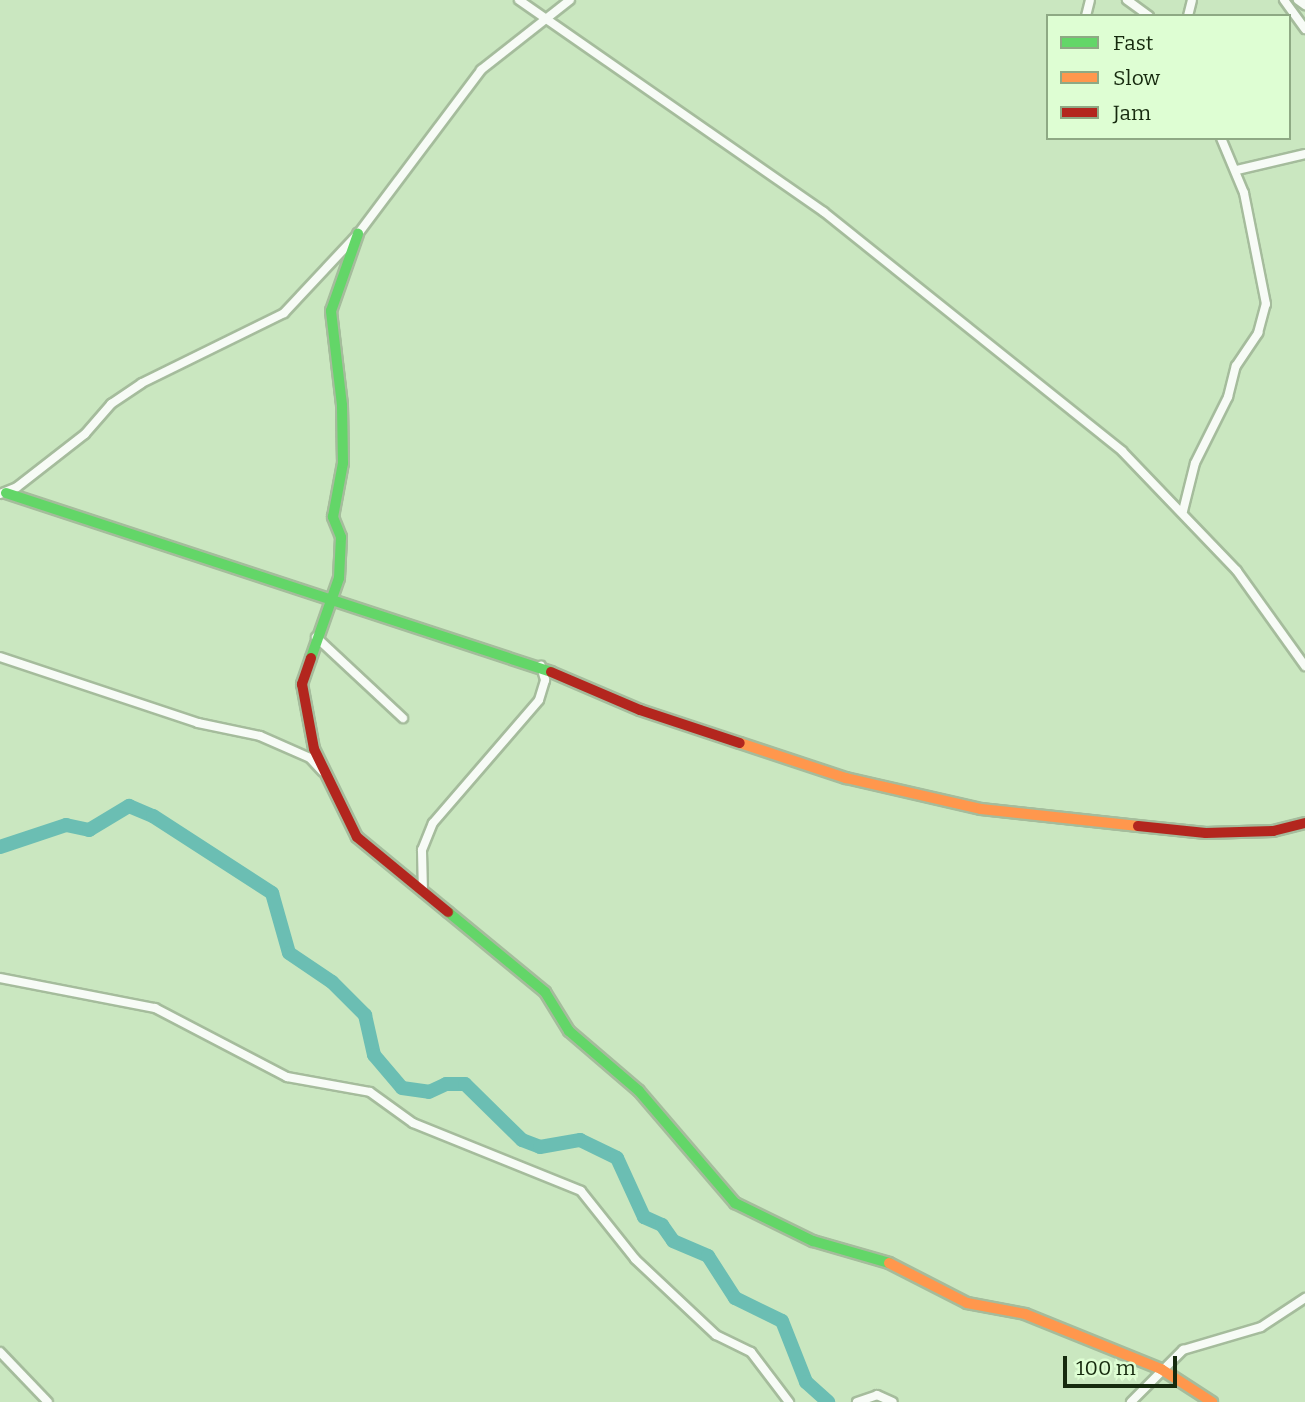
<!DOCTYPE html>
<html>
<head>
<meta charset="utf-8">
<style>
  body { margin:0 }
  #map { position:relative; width:1305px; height:1402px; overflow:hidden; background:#cae7c0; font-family:Bitter,serif }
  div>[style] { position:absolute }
  .river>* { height:14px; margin:-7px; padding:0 7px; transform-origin:7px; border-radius:7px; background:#6bbeb3 }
  .roads { filter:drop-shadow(2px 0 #a5bc9c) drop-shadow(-2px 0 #a5bc9c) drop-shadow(0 2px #a5bc9c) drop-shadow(0 -2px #a5bc9c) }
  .street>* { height:8px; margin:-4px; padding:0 4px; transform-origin:4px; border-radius:4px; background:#f7fbf6 }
  .fast>* { height:10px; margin:-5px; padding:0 5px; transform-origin:5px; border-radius:5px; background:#63d668 }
  .slow>* { height:10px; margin:-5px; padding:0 5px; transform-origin:5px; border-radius:5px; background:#ff974d }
  .jam>* { height:10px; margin:-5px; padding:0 5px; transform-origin:5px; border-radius:5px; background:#b3261e }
  span { translate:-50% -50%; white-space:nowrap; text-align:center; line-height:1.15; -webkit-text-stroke:7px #defed3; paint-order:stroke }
  .legend { position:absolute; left:1046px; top:14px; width:245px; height:126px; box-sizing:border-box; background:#defed3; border:2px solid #8ea984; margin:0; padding:9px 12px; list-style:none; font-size:21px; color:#162a0e }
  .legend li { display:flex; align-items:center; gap:14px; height:35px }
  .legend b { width:35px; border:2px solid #8ea984 }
  .scale { position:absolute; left:1063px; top:1356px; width:114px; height:32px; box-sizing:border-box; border:4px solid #162a0e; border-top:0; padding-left:9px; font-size:21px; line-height:24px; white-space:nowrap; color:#162a0e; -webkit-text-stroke:5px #defed3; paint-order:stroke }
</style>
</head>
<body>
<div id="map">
  <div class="river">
    <div style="left:0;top:847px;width:70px;rotate:-18.4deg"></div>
    <div style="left:66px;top:825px;width:24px;rotate:12deg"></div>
    <div style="left:89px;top:830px;width:47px;rotate:-31deg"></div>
    <div style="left:129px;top:806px;width:26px;rotate:23deg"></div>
    <div style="left:153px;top:816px;width:142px;rotate:32.9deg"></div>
    <div style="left:272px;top:893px;width:62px;rotate:74.2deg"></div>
    <div style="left:289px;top:953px;width:52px;rotate:34deg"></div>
    <div style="left:332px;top:982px;width:47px;rotate:45deg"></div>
    <div style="left:365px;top:1015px;width:41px;rotate:77.3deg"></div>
    <div style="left:374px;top:1055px;width:43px;rotate:49.7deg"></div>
    <div style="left:402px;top:1088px;width:27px;rotate:8deg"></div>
    <div style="left:429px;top:1092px;width:19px;rotate:-25deg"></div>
    <div style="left:446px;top:1084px;width:19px"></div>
    <div style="left:465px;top:1084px;width:80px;rotate:44.5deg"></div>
    <div style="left:522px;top:1140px;width:19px;rotate:21deg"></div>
    <div style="left:540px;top:1147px;width:41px;rotate:-9.9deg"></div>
    <div style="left:580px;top:1140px;width:41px;rotate:25.9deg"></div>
    <div style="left:617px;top:1158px;width:65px;rotate:65.4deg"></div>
    <div style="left:644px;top:1217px;width:20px;rotate:24deg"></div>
    <div style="left:662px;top:1225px;width:19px;rotate:55deg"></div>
    <div style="left:673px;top:1241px;width:38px;rotate:23deg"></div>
    <div style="left:708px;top:1256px;width:50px;rotate:57.3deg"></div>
    <div style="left:735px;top:1298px;width:52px;rotate:26.1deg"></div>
    <div style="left:782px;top:1321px;width:66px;rotate:68.5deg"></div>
    <div style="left:806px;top:1382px;width:30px;rotate:42deg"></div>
  </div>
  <div class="roads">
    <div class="street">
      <div style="left:519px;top:0;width:371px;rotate:34.8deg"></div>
      <div style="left:824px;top:212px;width:382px;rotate:38.7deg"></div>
      <div style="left:1122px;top:451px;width:166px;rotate:46.2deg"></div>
      <div style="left:1237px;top:571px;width:117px;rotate:54.4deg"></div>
      <div style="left:1127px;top:0;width:27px;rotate:36deg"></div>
      <div style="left:1284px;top:0;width:36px;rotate:54deg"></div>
      <div style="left:1298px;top:0;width:9px;rotate:36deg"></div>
      <div style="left:1086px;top:16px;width:16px;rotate:-76deg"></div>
      <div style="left:1188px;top:16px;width:16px;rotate:-76deg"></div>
      <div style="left:1237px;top:170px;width:70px;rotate:-13.2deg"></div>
      <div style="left:0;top:494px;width:18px;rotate:-22deg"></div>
      <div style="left:17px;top:487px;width:86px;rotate:-37.9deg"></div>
      <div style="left:85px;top:434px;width:40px;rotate:-49deg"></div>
      <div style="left:111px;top:404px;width:37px;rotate:-34deg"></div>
      <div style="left:142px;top:383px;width:158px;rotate:-26.2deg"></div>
      <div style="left:284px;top:313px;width:108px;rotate:-46.9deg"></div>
      <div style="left:358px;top:234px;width:205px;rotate:-53.1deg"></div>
      <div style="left:481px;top:70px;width:113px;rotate:-38.2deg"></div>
      <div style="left:1183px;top:511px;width:49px;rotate:-76deg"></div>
      <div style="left:1195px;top:463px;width:74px;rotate:-63.4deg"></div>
      <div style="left:1228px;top:397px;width:32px;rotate:-76deg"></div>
      <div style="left:1236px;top:366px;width:40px;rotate:-56deg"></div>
      <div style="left:1258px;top:333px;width:30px;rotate:-75deg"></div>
      <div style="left:1266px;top:304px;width:113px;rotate:-101.2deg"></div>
      <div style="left:1244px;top:193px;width:60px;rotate:-112.7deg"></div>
      <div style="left:316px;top:637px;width:119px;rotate:43deg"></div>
      <div style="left:0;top:657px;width:209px;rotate:18.4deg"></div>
      <div style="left:198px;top:723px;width:63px;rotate:11.8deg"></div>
      <div style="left:260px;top:736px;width:55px;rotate:23.7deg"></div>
      <div style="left:310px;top:758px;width:18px;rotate:47deg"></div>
      <div style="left:423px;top:892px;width:42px;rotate:-91.4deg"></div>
      <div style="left:422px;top:850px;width:29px;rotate:-68deg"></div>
      <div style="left:433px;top:823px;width:162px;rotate:-49.2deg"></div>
      <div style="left:539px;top:700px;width:21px;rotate:-73deg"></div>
      <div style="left:545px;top:680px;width:15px;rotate:-106deg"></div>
      <div style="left:0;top:978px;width:158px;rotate:11deg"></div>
      <div style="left:155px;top:1008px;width:149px;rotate:27.6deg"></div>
      <div style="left:287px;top:1077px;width:84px;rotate:10.2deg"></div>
      <div style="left:370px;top:1092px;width:53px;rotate:35.8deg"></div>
      <div style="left:413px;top:1123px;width:181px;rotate:22deg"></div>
      <div style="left:581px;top:1191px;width:87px;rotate:51.5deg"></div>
      <div style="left:635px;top:1259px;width:111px;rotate:43.2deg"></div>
      <div style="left:716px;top:1335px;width:39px;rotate:26deg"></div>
      <div style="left:751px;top:1352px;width:63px;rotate:52.8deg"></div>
      <div style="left:0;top:1352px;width:69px;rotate:46.2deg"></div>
      <div style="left:857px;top:1402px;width:21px;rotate:-19deg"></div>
      <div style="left:877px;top:1395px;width:17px;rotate:24deg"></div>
      <div style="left:1131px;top:1402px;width:74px;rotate:-45deg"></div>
      <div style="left:1183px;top:1350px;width:81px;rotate:-16.4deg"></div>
      <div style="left:1261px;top:1327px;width:53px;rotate:-33.4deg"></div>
    </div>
    <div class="fast">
      <div style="left:6px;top:493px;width:574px;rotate:18.18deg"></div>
      <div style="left:311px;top:658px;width:85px;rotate:-70.7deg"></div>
      <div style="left:339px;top:578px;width:41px;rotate:-87.2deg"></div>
      <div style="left:341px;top:537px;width:22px;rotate:-112deg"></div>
      <div style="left:333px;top:517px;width:55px;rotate:-79.5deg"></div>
      <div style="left:343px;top:463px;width:58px;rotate:-91deg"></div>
      <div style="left:342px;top:405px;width:95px;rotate:-96.7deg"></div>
      <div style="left:331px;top:311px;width:82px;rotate:-70.7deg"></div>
      <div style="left:448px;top:912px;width:126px;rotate:39.5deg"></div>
      <div style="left:545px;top:992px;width:46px;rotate:58.4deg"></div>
      <div style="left:569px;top:1031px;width:92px;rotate:40.6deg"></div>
      <div style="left:639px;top:1091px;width:148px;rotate:49.4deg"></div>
      <div style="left:735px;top:1203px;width:87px;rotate:26deg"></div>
      <div style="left:813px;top:1241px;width:79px;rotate:16.1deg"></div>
    </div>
    <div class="slow">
      <div style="left:740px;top:743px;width:112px;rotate:18.3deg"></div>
      <div style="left:846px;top:778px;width:139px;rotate:12.9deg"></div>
      <div style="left:981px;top:809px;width:158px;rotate:6.2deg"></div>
      <div style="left:889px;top:1263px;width:88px;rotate:27.1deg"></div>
      <div style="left:967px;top:1303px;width:59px;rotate:10.7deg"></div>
      <div style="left:1025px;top:1314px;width:147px;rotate:22deg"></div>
      <div style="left:1161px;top:1369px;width:61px;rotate:32.9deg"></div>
    </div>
    <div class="jam">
      <div style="left:311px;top:658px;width:28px;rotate:109deg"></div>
      <div style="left:302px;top:684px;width:66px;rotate:79.5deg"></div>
      <div style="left:314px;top:749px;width:98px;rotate:64deg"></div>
      <div style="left:357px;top:837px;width:118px;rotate:39.5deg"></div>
      <div style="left:551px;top:672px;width:97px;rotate:23.1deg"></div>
      <div style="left:640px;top:710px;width:105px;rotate:18.3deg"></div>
      <div style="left:1138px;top:826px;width:68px;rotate:5.9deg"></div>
      <div style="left:1206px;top:833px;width:67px;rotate:-1.7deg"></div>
      <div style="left:1273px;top:831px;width:33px;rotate:-14deg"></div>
    </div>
  </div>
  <ul class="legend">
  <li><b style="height:9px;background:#63d668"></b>Fast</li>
  <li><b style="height:9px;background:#ff974d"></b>Slow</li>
  <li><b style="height:9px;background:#b3261e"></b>Jam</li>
  </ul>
  <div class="scale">100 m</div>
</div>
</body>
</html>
